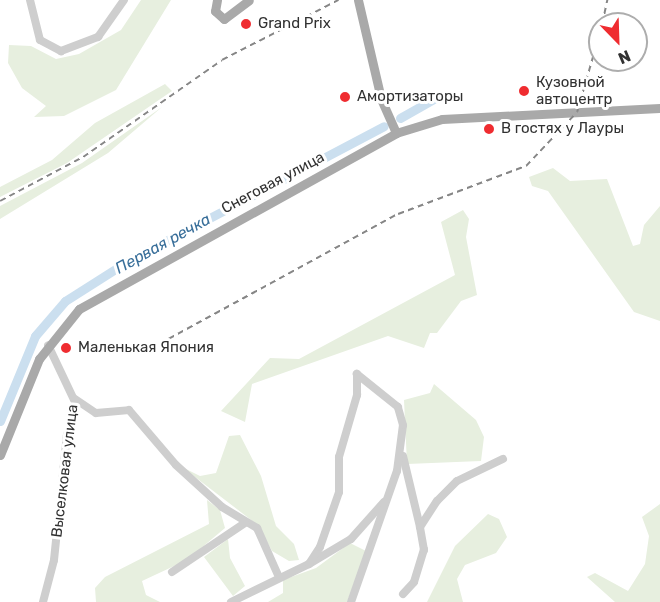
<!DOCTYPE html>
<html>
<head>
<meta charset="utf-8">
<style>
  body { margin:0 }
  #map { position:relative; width:660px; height:602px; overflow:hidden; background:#fff; font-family:Rubik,sans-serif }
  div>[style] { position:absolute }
  .green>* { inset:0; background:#e7efdf }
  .river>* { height:9px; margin:-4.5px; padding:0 4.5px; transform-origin:4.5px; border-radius:4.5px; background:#cbdfef }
  .minor>* { height:8px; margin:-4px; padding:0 4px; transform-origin:4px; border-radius:4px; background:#cecece }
  .major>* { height:9px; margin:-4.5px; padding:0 4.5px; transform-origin:4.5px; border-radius:4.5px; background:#a9a9a9 }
  .rail>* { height:1.5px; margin-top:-0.75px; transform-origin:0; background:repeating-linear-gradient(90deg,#868686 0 6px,transparent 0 10.5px) }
  .dots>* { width:16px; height:16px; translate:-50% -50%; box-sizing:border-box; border:3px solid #fff; border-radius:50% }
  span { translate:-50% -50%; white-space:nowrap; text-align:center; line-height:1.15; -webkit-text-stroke:6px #fff; paint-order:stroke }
  .poi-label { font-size:15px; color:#313131 }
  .left { translate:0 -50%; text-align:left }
  .street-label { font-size:15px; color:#313131 }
  .water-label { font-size:16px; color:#396f9a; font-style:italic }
  .north { position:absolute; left:588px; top:12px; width:60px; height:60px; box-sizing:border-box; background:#fff; border:2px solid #adadad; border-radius:50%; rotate:157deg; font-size:16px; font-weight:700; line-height:24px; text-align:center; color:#313131 }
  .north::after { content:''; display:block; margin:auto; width:21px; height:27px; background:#ef2c30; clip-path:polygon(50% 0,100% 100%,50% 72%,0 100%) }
</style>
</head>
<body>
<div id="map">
  <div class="green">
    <div style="clip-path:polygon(141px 0,171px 0,116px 90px,64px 116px,34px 117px,46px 106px,22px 88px,8px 63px,9px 45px,31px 46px,56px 59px,79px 54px,121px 30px)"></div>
    <div style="clip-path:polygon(165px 84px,172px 91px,67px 163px,0 197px,0 187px,52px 160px,95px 123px)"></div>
    <div style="clip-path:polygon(162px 107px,108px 153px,0 219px,0 206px,82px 163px)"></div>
    <div style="clip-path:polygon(553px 168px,570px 181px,607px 179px,633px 246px,640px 244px,644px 225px,660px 206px,660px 321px,634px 312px,548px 191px,532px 186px,529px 177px)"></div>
    <div style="clip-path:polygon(463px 210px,469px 219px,466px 237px,477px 295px,461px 301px,437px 333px,430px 333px,424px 348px,388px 336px,252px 384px,245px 422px,221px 411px,270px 358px,299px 359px,455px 275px,441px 222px)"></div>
    <div style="clip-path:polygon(434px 384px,476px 420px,484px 437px,481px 461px,407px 464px,404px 400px,430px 393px)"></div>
    <div style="clip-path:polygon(240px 435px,261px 476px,276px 526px,294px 544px,299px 560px,289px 561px,272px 551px,259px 526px,182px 467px,200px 476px,216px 473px,229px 436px)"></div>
    <div style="clip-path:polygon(207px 500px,220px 510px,225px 528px,187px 560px,142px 581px,146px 595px,160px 602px,96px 602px,95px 588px,105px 577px,209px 524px)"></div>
    <div style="clip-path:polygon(660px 504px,660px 602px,615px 602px,587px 577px,595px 573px,628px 591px,645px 564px,649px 536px,642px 517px)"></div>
    <div style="clip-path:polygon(488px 514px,499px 519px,507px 537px,496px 553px,465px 565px,457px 579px,463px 602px,427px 602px,455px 546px)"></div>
    <div style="clip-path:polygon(228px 539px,230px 558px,245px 586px,233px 596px,204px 557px)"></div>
    <div style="clip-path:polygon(350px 543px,366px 551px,347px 602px,268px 602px,283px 593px,283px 580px,316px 568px)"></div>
  </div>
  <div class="river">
    <div style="left:400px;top:118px;width:45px;rotate:-29.4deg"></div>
    <div style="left:0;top:421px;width:92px;rotate:-67.6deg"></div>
    <div style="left:35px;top:336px;width:46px;rotate:-49.4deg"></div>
    <div style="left:65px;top:301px;width:75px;rotate:-32.4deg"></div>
    <div style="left:128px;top:261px;width:289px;rotate:-27.8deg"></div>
  </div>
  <div class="minor">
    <div style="left:30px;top:0;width:41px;rotate:76deg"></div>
    <div style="left:40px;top:40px;width:24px;rotate:28deg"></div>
    <div style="left:61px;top:51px;width:40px;rotate:-21deg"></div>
    <div style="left:98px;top:37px;width:45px;rotate:-54.9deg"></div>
    <div style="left:75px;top:399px;width:25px;rotate:34deg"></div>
    <div style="left:96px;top:413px;width:33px;rotate:-5deg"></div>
    <div style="left:129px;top:410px;width:72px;rotate:49.5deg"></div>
    <div style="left:176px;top:465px;width:62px;rotate:42.4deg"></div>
    <div style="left:222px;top:507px;width:41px;rotate:31deg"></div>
    <div style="left:257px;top:528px;width:51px;rotate:65.9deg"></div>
    <div style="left:403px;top:456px;width:73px;rotate:76.5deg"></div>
    <div style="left:309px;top:564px;width:49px;rotate:-30.8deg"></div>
    <div style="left:351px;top:539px;width:50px;rotate:-48.3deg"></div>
    <div style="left:172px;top:572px;width:88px;rotate:-33.9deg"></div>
    <div style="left:403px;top:594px;width:16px;rotate:-47deg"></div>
    <div style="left:414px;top:582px;width:34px;rotate:-73deg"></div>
    <div style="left:424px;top:550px;width:23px;rotate:-100deg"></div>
    <div style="left:420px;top:527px;width:31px;rotate:-57deg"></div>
    <div style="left:437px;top:501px;width:28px;rotate:-45deg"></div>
    <div style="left:457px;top:481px;width:51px;rotate:-25.6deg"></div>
    <div style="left:43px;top:602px;width:43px;rotate:-75.3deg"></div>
    <div style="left:54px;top:560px;width:126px;rotate:-84.1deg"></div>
    <div style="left:67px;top:435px;width:32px;rotate:-74deg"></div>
    <div style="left:76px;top:404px;width:65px;rotate:-115.4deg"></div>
    <div style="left:231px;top:602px;width:87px;rotate:-26deg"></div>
    <div style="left:309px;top:564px;width:20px;rotate:-57deg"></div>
    <div style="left:320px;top:547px;width:58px;rotate:-70.9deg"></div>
    <div style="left:339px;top:492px;width:35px;rotate:-90deg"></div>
    <div style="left:339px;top:457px;width:65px;rotate:-73.8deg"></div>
    <div style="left:357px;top:395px;width:21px;rotate:-90deg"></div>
    <div style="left:351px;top:602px;width:139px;rotate:-70.7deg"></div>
    <div style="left:397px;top:471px;width:46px;rotate:-82.6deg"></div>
    <div style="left:403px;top:425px;width:19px;rotate:-106deg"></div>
    <div style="left:398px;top:407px;width:53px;rotate:-141.2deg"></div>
  </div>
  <div class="major">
    <div style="left:217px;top:0;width:11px;rotate:100deg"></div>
    <div style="left:215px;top:11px;width:12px;rotate:42deg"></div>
    <div style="left:224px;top:19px;width:31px;rotate:-37deg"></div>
    <div style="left:358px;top:0;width:102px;rotate:76.9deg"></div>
    <div style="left:381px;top:99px;width:37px;rotate:66deg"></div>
    <div style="left:0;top:455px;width:104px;rotate:-67.9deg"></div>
    <div style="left:39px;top:359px;width:64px;rotate:-51.3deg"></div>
    <div style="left:79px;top:309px;width:363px;rotate:-29deg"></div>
    <div style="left:396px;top:133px;width:48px;rotate:-16.9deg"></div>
    <div style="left:442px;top:119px;width:218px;rotate:-2.9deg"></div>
  </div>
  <div class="rail">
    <div style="left:602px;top:24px;width:25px;rotate:-78deg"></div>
    <div style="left:0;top:201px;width:94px;rotate:-27.9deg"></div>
    <div style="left:83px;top:157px;width:169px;rotate:-34.9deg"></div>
    <div style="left:222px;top:60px;width:131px;rotate:-27.3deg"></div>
    <div style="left:150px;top:349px;width:282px;rotate:-28.6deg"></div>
    <div style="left:398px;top:214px;width:137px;rotate:-20.6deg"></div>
    <div style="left:526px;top:166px;width:74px;rotate:-46.6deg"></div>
    <div style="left:577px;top:112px;width:83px;rotate:-74deg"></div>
  </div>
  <div class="dots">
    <div style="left:246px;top:24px;background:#ef2c30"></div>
    <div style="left:524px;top:91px;background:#ef2c30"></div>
    <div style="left:345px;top:97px;background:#ef2c30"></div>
    <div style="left:489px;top:129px;background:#ef2c30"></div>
    <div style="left:66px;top:348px;background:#ef2c30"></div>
  </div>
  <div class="poi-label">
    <span class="left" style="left:258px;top:24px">Grand Prix</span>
    <span class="left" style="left:536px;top:91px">Кузовной<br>автоцентр</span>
    <span class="left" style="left:357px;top:97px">Амортизаторы</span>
    <span class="left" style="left:501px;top:129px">В гостях у Лауры</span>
    <span class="left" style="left:78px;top:348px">Маленькая Япония</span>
  </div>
  <div class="street-label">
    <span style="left:273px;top:183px;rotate:-28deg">Снеговая улица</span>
    <span style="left:65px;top:471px;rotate:-83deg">Выселковая улица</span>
  </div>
  <div class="water-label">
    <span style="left:163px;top:244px;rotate:-29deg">Первая речка</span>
  </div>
  <div class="north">N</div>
</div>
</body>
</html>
